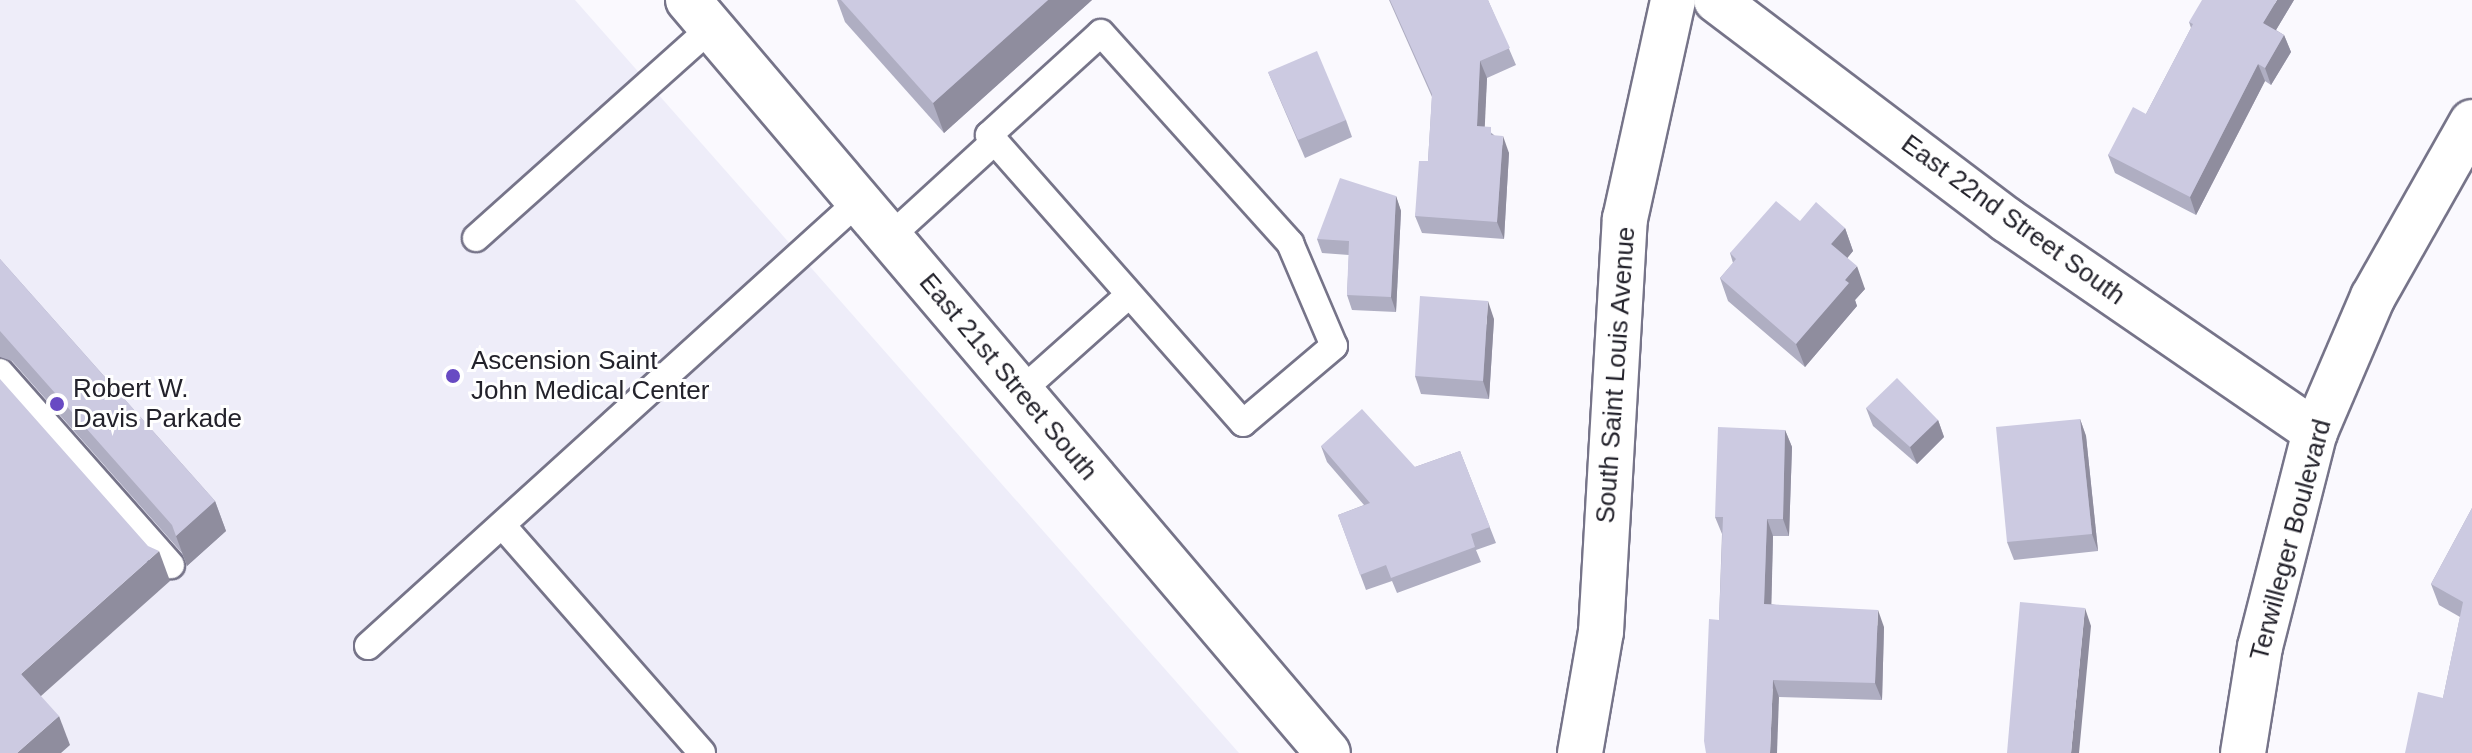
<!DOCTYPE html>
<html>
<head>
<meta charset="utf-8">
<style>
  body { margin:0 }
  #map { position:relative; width:2472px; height:753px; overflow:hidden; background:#faf9fe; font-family:Arial,sans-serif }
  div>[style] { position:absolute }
  .built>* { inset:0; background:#eeedf9 }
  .roads { filter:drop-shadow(2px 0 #767489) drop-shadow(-2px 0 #767489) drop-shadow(0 2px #767489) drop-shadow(0 -2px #767489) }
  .service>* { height:26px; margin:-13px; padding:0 13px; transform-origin:13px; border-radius:13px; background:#fff }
  .minor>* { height:44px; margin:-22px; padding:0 22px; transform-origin:22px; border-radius:22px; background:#fff }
  .tertiary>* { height:44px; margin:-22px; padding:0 22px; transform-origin:22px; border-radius:22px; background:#fff }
  .secondary>* { height:44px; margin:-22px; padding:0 22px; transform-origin:22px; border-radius:22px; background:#fff }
  .wall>* { inset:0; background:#afaec2 }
  .shaded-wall>* { inset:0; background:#8f8d9e }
  .building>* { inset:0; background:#cccae1 }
  .dots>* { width:22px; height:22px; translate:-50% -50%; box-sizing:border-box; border:4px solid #fff; border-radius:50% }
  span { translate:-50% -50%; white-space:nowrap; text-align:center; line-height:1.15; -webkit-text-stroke:6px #fff; paint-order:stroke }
  .street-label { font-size:26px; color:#23222b }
  .poi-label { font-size:26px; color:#23222b }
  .left { translate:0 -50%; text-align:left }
</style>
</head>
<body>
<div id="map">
  <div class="built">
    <div style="clip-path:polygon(0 0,575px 0,1239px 753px,0 753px)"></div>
  </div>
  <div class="roads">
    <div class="service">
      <div style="left:1101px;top:33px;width:283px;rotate:48deg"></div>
      <div style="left:1290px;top:243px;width:112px;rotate:66.9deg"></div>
      <div style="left:1334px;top:346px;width:119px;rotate:139.8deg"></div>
      <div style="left:1243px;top:423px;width:384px;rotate:-131.4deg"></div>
      <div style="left:989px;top:135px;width:151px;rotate:-42.3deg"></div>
      <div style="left:892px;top:235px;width:138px;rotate:-42.4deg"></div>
      <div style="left:476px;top:238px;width:317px;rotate:-41.8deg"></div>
      <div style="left:0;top:372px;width:258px;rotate:48.5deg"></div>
      <div style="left:1020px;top:392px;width:146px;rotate:-41.7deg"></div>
      <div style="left:502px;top:525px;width:303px;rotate:48.7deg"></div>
      <div style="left:368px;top:646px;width:665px;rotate:-42.2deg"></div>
    </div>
    <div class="minor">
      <div style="left:1716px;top:0;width:365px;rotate:37.1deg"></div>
      <div style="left:2007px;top:220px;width:374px;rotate:34.5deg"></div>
      <div style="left:1580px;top:753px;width:123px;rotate:-80.2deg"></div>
      <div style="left:1601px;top:632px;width:414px;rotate:-86.7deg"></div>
      <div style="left:1625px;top:219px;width:224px;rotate:-77.6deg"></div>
    </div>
    <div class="tertiary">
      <div style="left:2243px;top:753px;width:107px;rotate:-80.9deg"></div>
      <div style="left:2260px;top:647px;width:222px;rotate:-75.7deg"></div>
      <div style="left:2315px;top:432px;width:147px;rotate:-66.8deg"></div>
      <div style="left:2373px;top:297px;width:201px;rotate:-60.5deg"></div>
    </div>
    <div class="secondary">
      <div style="left:688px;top:0;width:988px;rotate:49.64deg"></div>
    </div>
  </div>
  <div class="wall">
    <div style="clip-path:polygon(837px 0,1092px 0,944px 133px,845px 22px)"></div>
    <div style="clip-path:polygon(1389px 0,1488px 0,1516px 65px,1487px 78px,1484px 127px,1494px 135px,1509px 153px,1504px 239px,1422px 233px,1415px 216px,1428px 161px,1432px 97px)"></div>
    <div style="clip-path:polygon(2294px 0,2276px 30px,2284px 35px,2291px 52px,2271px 85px,2265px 81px,2196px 215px,2115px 173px,2108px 155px,2146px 114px,2191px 28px,2189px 22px)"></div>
    <div style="clip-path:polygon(1268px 72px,1346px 120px,1352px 137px,1305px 158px)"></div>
    <div style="clip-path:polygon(1396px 196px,1401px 211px,1396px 312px,1352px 310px,1347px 295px,1349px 255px,1322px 253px,1317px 239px)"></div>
    <div style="clip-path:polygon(1800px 221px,1845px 228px,1853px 251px,1847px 258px,1865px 289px,1855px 300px,1857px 306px,1805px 367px,1728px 301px,1720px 278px,1733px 263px,1730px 253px)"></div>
    <div style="clip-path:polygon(0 259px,215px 501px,226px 531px,187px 566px,182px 553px,12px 361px,0 357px)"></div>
    <div style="clip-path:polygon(1494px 319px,1489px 399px,1421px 394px,1415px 376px)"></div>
    <div style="clip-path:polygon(1866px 408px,1938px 420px,1944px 437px,1917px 464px,1873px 426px)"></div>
    <div style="clip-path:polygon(2080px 419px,2086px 436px,2098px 551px,2014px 560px,2007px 542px)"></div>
    <div style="clip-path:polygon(1785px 430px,1792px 447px,1789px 536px,1773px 536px,1771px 604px,1884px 627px,1882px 700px,1779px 697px,1719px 620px,1722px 534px,1715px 517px)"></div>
    <div style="clip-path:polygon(1321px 446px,1415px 467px,1460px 451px,1496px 543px,1476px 550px,1481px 562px,1397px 593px,1392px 581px,1366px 590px,1338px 515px,1364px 505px,1327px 462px)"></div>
    <div style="clip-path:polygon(2472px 508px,2472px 753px,2443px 698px,2460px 617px,2439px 605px,2431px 584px)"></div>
  </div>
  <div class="shaded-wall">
    <div style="clip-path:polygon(1048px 0,1092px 0,944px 133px,933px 103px)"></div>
    <div style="clip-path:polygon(2277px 0,2294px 0,2270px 40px,2263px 23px)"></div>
    <div style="clip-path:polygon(2284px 35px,2291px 52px,2271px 85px,2265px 68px)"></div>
    <div style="clip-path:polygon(1480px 61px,1487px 78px,1484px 144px,1477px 126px)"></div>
    <div style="clip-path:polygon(2258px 64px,2265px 81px,2196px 215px,2190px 197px)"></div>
    <div style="clip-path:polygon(1503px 136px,1509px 153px,1504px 239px,1497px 222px)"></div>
    <div style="clip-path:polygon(1396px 196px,1401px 211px,1396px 312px,1391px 297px)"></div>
    <div style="clip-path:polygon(1845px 228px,1853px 251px,1840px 267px,1831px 244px)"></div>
    <div style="clip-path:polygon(1857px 266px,1865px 289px,1855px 300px,1857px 306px,1805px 367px,1796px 344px,1845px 280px)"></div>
    <div style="clip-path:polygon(1488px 301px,1494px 319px,1489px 399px,1483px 381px)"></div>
    <div style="clip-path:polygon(2080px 419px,2086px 436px,2098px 551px,2092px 534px)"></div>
    <div style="clip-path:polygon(1938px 420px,1944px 437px,1917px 464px,1910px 447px)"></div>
    <div style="clip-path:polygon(1785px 430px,1792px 447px,1789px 536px,1783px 519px)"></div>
    <div style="clip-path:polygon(215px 501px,226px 531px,187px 566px,176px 536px)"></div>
    <div style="clip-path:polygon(1767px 519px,1773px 536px,1771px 621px,1764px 604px)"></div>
    <div style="clip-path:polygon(159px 551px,170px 581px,32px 704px,21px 674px)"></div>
    <div style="clip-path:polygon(2085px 608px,2091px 626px,2079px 753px,2071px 753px)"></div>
    <div style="clip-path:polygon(1878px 610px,1884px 627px,1882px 700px,1875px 683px)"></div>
    <div style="clip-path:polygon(1773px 680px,1779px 697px,1777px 753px,1770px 753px)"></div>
    <div style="clip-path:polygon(59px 716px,70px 745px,61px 753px,17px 753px)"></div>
  </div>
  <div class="building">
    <div style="clip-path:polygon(841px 0,1048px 0,933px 103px)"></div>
    <div style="clip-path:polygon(1390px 0,1488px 0,1510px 48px,1480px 61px,1477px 126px,1491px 127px,1491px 135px,1503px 136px,1497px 222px,1415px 216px,1419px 161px,1428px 161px,1432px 94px)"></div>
    <div style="clip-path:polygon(2202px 0,2277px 0,2263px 23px,2284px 35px,2265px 68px,2258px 64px,2190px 197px,2108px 155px,2133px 107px,2146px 114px,2193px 24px,2189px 22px)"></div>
    <div style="clip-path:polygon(1317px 51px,1346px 120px,1298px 140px,1268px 72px)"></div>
    <div style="clip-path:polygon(1340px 178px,1396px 196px,1391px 297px,1347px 295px,1349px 241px,1317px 239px)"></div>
    <div style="clip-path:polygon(1776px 201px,1800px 221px,1816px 202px,1845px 228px,1831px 244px,1857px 266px,1845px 280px,1849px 283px,1796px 344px,1720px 278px,1736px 259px,1730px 253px)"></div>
    <div style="clip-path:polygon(0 259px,215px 501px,176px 536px,172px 525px,0 331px)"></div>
    <div style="clip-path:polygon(1420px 296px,1488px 301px,1483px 381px,1415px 376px)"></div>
    <div style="clip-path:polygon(1897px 378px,1938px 420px,1910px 447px,1866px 408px)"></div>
    <div style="clip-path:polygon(0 379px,148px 546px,159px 551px,21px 674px,59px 716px,17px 753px,0 753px)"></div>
    <div style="clip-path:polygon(1362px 409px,1415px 467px,1460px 451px,1490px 527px,1471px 534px,1475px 547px,1391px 578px,1386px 565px,1360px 575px,1338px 515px,1370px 503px,1321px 446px)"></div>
    <div style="clip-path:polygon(2080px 419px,2092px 534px,2007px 542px,1996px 427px)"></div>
    <div style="clip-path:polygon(1718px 427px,1785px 430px,1783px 519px,1767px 519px,1764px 604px,1878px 610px,1875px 683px,1773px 680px,1770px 753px,1706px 753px,1704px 741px,1709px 619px,1719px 620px,1723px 517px,1715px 517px)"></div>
    <div style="clip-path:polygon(2472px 508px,2472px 753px,2405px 753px,2418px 692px,2443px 698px,2463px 602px,2431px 584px)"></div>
    <div style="clip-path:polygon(2020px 602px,2085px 608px,2071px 753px,2007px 753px)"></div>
  </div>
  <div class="dots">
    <div style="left:453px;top:376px;background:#684ac3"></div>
    <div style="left:57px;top:404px;background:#684ac3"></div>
  </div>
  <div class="street-label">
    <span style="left:2013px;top:220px;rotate:36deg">East 22nd Street South</span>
    <span style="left:1616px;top:375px;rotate:-86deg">South Saint Louis Avenue</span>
    <span style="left:1008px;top:377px;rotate:50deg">East 21st Street South</span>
    <span style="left:2291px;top:540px;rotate:-75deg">Terwilleger Boulevard</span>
  </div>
  <div class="poi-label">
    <span class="left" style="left:471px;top:376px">Ascension Saint<br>John Medical Center</span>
    <span class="left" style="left:73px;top:404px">Robert W.<br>Davis Parkade</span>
  </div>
</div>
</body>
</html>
